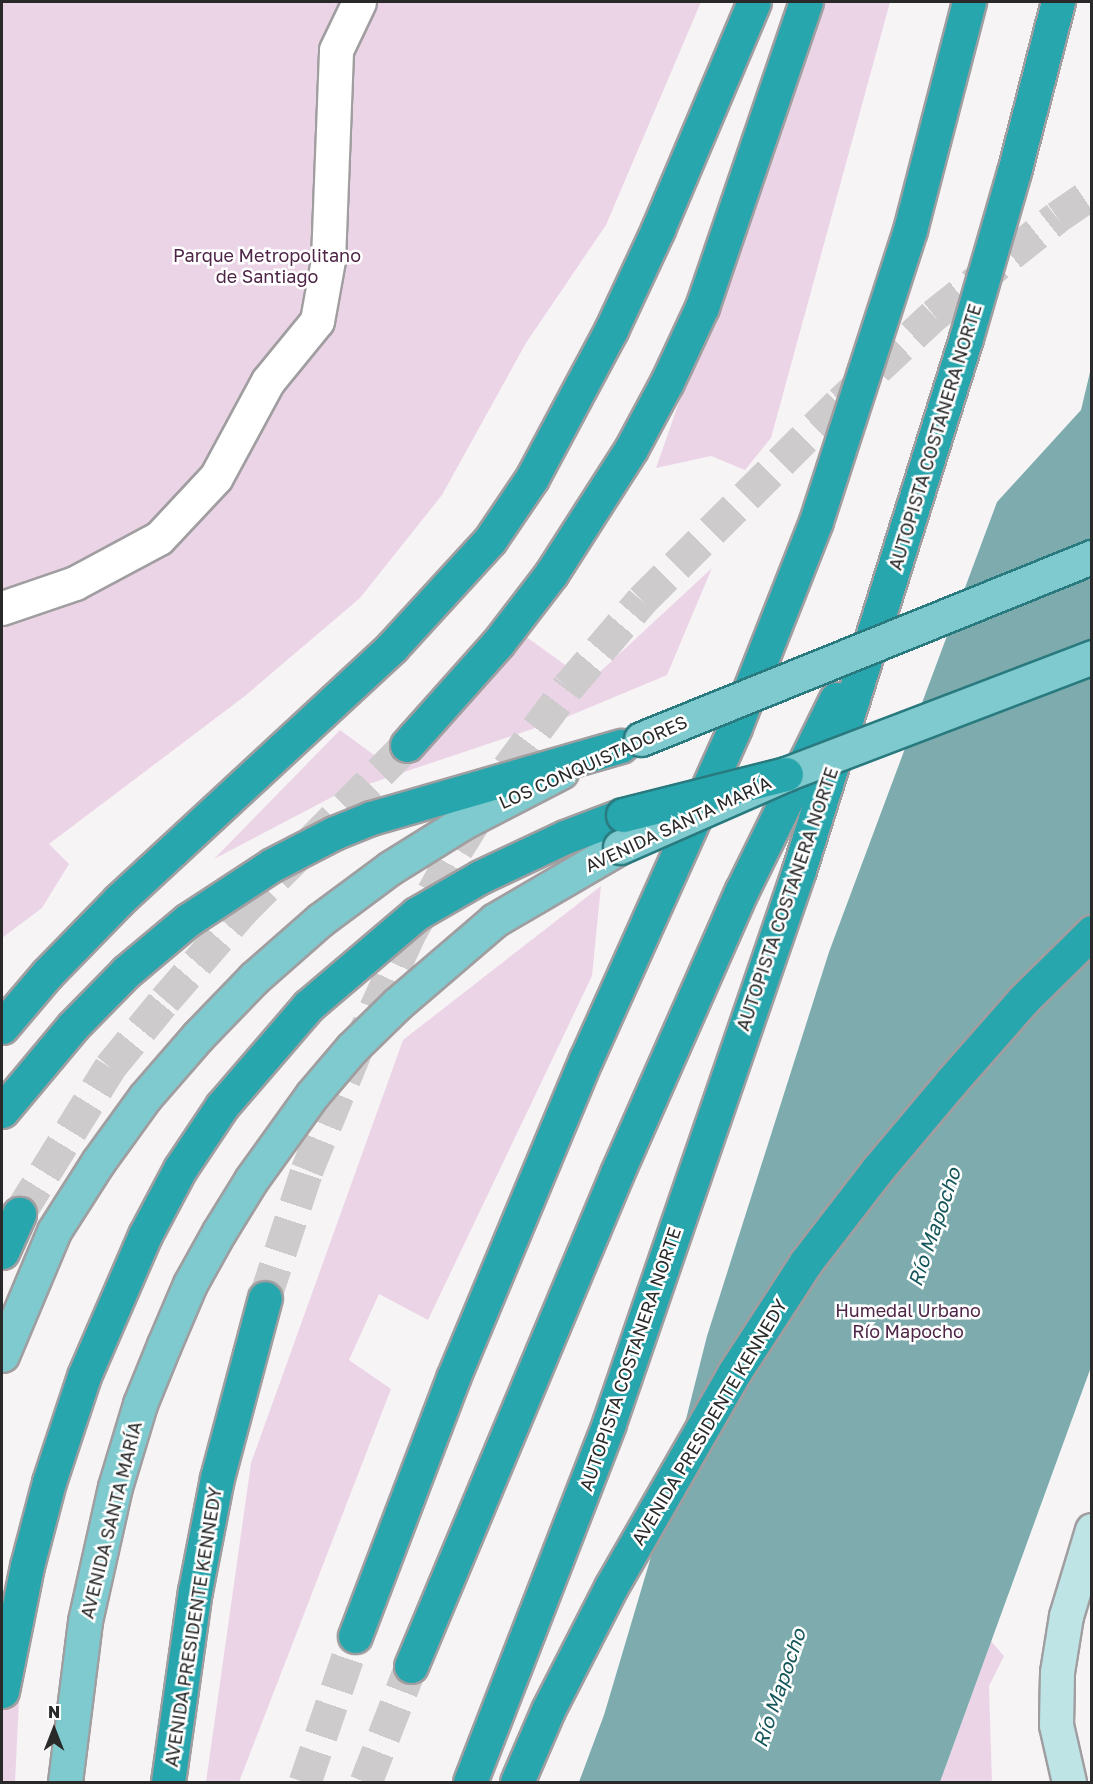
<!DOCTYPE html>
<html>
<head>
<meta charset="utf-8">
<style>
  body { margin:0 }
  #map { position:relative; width:1093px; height:1784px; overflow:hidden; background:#f7f4f6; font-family:"Golos Text",sans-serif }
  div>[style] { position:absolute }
  .green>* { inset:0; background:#ecd4e7 }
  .water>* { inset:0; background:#7eacae }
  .motorway-tunnel>* { height:33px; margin-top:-16.5px; transform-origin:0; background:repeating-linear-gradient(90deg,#cecbcd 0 33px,transparent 0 49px) }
  .roads { filter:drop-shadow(2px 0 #a09ea0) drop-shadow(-2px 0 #a09ea0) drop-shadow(0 2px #a09ea0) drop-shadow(0 -2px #a09ea0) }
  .pedestrian>* { height:33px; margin:-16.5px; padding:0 16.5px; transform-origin:16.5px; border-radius:16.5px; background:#fff }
  .secondary>* { height:33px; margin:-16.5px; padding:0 16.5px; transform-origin:16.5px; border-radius:16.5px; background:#bee4e6 }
  .primary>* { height:33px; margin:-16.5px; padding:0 16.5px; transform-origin:16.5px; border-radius:16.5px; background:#7ecace }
  .motorway>* { height:33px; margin:-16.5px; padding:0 16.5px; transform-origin:16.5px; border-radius:16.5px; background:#28a6ad }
  .bridges { filter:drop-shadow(2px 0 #297a7f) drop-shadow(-2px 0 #297a7f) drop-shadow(0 2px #297a7f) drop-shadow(0 -2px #297a7f) }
  .primary-bridge>* { height:33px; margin:-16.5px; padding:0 16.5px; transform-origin:16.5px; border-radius:16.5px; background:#7ecace }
  .motorway-bridge>* { height:33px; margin:-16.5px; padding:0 16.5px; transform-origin:16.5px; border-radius:16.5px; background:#28a6ad }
  span { translate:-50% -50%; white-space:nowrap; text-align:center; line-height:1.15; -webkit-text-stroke:5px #fff; paint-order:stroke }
  .park-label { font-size:18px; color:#4e2547 }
  .street-label { font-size:18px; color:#2a292a }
  .water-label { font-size:20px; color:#14565a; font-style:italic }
  .frame { position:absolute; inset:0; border:3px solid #2a292a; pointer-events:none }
  .north { position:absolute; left:24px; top:1700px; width:60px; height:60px; -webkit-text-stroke:4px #fff; paint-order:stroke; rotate:0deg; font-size:16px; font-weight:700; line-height:24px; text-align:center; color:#2a292a }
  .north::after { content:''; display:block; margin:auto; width:21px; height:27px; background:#2a292a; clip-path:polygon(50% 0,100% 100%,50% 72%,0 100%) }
</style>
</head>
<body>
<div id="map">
  <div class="green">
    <div style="clip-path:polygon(2px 2px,701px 2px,606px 225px,526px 343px,442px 495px,360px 598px,245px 696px,49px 844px,69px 864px,42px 908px,2px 938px)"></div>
    <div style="clip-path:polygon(819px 2px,890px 2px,771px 438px,745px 470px,711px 456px,656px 468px)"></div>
    <div style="clip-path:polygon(712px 568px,667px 675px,562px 719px,336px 795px,214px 859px,340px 730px,381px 760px,397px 741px,423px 754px,525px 636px,589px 682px)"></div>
    <div style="clip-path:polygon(601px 886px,592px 976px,428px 1320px,379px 1294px,349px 1360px,391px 1389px,239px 1782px,206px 1782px,251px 1463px,403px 1040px)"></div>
    <div style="clip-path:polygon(991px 1641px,1004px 1656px,989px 1686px,992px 1782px,940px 1782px)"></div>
    <div style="clip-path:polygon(2px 1698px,19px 1701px,15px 1782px,2px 1782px)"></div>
  </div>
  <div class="water">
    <div style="clip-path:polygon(1091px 368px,1091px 1367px,940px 1782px,579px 1782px,604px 1715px,653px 1550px,707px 1336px,829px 952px,997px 502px,1081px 410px)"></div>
  </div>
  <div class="motorway-tunnel">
    <div style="left:19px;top:1214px;width:173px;rotate:-58.2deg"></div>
    <div style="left:110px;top:1067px;width:87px;rotate:-50.6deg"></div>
    <div style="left:165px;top:1000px;width:118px;rotate:-49.1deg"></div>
    <div style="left:242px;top:911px;width:234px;rotate:-45.2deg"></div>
    <div style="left:265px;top:1298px;width:135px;rotate:-71.8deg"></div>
    <div style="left:307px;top:1170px;width:126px;rotate:-67.7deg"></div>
    <div style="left:355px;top:1053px;width:130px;rotate:-65.4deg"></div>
    <div style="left:409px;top:935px;width:98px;rotate:-60.8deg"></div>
    <div style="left:457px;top:849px;width:96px;rotate:-57.8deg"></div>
    <div style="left:508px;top:768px;width:101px;rotate:-53.5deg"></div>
    <div style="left:568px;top:687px;width:114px;rotate:-49.6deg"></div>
    <div style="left:642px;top:600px;width:281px;rotate:-44.9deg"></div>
    <div style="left:841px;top:402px;width:127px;rotate:-43.1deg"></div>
    <div style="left:934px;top:315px;width:157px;rotate:-38.5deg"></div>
    <div style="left:1057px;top:217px;width:42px;rotate:-34.4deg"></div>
    <div style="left:305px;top:1782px;width:154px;rotate:-71.1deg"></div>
    <div style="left:366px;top:1782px;width:124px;rotate:-68.8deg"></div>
  </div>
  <div class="roads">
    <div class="pedestrian">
      <div style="left:2px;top:608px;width:77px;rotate:-18.9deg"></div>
      <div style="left:75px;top:583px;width:95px;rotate:-28.2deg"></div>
      <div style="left:159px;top:538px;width:83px;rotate:-46.9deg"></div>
      <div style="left:216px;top:477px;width:109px;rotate:-61.6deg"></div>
      <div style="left:268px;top:381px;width:77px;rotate:-50.8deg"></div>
      <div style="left:317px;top:321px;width:62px;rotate:-79.8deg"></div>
      <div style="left:328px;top:260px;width:210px;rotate:-87.8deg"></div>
      <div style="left:336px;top:50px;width:53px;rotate:-64.4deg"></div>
    </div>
    <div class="secondary">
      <div style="left:1069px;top:1782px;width:58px;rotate:-102.8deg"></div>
      <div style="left:1056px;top:1725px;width:53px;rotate:-88.9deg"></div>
      <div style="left:1057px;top:1672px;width:57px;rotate:-80.9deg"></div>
      <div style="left:1066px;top:1616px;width:90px;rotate:-73.2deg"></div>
    </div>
    <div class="primary">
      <div style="left:2px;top:1355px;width:134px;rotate:-67.2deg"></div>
      <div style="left:54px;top:1231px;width:82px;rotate:-57.5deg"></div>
      <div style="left:98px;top:1162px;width:80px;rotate:-54.1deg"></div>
      <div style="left:145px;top:1097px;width:81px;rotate:-49deg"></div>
      <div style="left:198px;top:1036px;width:81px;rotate:-46deg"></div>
      <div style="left:254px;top:978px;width:88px;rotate:-41.3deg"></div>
      <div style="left:320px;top:920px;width:87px;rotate:-36.6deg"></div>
      <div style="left:390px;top:868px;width:87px;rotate:-31.9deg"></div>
      <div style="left:464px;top:822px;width:109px;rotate:-27.3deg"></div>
      <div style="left:65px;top:1782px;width:162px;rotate:-82.9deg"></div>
      <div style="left:85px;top:1621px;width:137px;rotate:-77.4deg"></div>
      <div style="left:115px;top:1487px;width:87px;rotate:-73.2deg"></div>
      <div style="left:140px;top:1404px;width:64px;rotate:-67.9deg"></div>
      <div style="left:164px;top:1345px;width:66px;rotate:-66.9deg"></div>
      <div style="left:190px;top:1284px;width:60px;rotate:-60.9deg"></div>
      <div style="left:219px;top:1232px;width:61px;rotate:-58.4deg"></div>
      <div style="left:251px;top:1180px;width:105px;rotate:-54.3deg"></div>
      <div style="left:312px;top:1095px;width:62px;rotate:-49.6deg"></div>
      <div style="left:352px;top:1048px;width:63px;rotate:-44.4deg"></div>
      <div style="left:397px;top:1004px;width:129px;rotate:-40.6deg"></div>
      <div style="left:495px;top:920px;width:145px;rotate:-30.3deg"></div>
    </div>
    <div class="motorway">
      <div style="left:407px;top:745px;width:137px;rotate:-48.3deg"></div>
      <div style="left:498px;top:643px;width:87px;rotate:-52.5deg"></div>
      <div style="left:551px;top:574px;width:148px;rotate:-57.4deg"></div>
      <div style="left:631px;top:449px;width:76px;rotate:-61.8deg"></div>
      <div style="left:667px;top:382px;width:83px;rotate:-65deg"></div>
      <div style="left:702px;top:307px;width:322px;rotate:-71.2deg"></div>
      <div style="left:2px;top:1027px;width:70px;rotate:-49.7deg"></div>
      <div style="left:47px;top:974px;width:103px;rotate:-45.8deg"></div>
      <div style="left:119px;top:900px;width:372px;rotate:-42.8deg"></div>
      <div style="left:392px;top:647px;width:145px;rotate:-47.5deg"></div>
      <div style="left:490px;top:540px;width:75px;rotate:-55.9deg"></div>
      <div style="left:532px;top:478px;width:168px;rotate:-61.9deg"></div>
      <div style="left:611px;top:330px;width:111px;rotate:-65deg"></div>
      <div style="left:658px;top:229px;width:246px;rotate:-67.1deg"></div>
      <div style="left:2px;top:1111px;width:111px;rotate:-50.1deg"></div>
      <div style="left:73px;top:1026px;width:76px;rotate:-45.5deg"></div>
      <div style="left:126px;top:972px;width:81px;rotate:-40deg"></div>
      <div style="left:188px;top:920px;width:100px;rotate:-33.2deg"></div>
      <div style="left:272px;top:865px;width:70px;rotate:-27.3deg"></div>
      <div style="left:334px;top:833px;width:40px;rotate:-22deg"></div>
      <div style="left:371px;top:818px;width:260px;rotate:-16.1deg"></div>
      <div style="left:2px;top:1252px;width:42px;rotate:-65.9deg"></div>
      <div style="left:355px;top:1636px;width:276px;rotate:-69.2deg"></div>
      <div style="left:453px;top:1378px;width:346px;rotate:-67.4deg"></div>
      <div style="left:586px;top:1059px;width:364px;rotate:-65.8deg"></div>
      <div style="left:735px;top:727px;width:221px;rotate:-68.5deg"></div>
      <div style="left:816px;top:521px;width:306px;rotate:-72.1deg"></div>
      <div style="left:910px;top:230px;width:236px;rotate:-75.5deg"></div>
      <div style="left:411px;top:1666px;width:534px;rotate:-67.32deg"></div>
      <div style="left:617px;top:1173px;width:309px;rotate:-66.2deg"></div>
      <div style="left:742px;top:890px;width:213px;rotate:-63.8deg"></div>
      <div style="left:2px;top:1691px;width:127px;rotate:-78.7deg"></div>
      <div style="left:27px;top:1566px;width:87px;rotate:-75.3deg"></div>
      <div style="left:49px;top:1482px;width:112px;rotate:-71.7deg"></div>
      <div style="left:84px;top:1376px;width:154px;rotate:-66.6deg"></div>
      <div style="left:145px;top:1235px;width:75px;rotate:-62.1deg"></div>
      <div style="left:180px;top:1169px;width:76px;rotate:-56.3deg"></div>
      <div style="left:222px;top:1106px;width:132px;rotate:-49.3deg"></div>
      <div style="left:308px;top:1006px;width:142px;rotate:-40.4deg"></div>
      <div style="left:416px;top:914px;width:74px;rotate:-30deg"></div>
      <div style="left:480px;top:877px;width:94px;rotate:-25.2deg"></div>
      <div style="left:565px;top:837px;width:62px;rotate:-20.8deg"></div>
      <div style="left:168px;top:1782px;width:193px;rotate:-82deg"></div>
      <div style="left:195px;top:1591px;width:115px;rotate:-79deg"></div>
      <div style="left:217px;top:1478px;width:186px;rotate:-75.1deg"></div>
      <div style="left:470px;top:1782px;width:385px;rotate:-68.8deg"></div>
      <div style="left:609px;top:1423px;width:585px;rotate:-71.04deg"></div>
      <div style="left:799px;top:870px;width:558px;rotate:-72.57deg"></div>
      <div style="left:966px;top:338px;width:173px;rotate:-73.9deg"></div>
      <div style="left:1014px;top:172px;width:176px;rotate:-75.5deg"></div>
      <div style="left:517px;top:1782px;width:78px;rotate:-66.7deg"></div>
      <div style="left:548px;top:1710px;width:138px;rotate:-62.9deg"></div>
      <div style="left:611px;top:1587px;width:247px;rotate:-60.1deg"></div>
      <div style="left:734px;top:1373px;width:132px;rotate:-57deg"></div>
      <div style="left:806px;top:1262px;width:116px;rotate:-52.3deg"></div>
      <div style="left:877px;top:1170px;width:115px;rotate:-49.9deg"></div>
      <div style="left:951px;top:1082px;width:109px;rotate:-48.7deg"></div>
      <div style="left:1023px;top:1000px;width:97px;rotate:-44.6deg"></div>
    </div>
  </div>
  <div class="bridges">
    <div class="primary-bridge">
      <div style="left:641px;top:739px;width:486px;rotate:-22deg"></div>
      <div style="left:620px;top:847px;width:181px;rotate:-23.7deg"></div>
      <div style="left:786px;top:774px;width:328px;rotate:-20.9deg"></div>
    </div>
    <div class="motorway-bridge">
      <div style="left:623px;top:815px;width:168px;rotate:-14.1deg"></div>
    </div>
  </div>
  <div class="park-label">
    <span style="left:267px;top:266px">Parque Metropolitano<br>de Santiago</span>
    <span style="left:908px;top:1321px">Humedal Urbano<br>Río Mapocho</span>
  </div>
  <div class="street-label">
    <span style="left:935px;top:437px;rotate:-73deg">AUTOPISTA COSTANERA NORTE</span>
    <span style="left:593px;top:762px;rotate:-24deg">LOS CONQUISTADORES</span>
    <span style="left:678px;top:824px;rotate:-25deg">AVENIDA SANTA MARÍA</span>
    <span style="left:787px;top:899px;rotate:-71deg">AUTOPISTA COSTANERA NORTE</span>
    <span style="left:630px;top:1359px;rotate:-71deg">AUTOPISTA COSTANERA NORTE</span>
    <span style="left:709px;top:1422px;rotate:-59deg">AVENIDA PRESIDENTE KENNEDY</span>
    <span style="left:111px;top:1520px;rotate:-76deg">AVENIDA SANTA MARÍA</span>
    <span style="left:193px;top:1627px;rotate:-81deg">AVENIDA PRESIDENTE KENNEDY</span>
  </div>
  <div class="water-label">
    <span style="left:934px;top:1227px;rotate:-71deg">Río Mapocho</span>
    <span style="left:779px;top:1688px;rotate:-71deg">Río Mapocho</span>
  </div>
  <div class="frame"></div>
  <div class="north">N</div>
</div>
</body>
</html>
